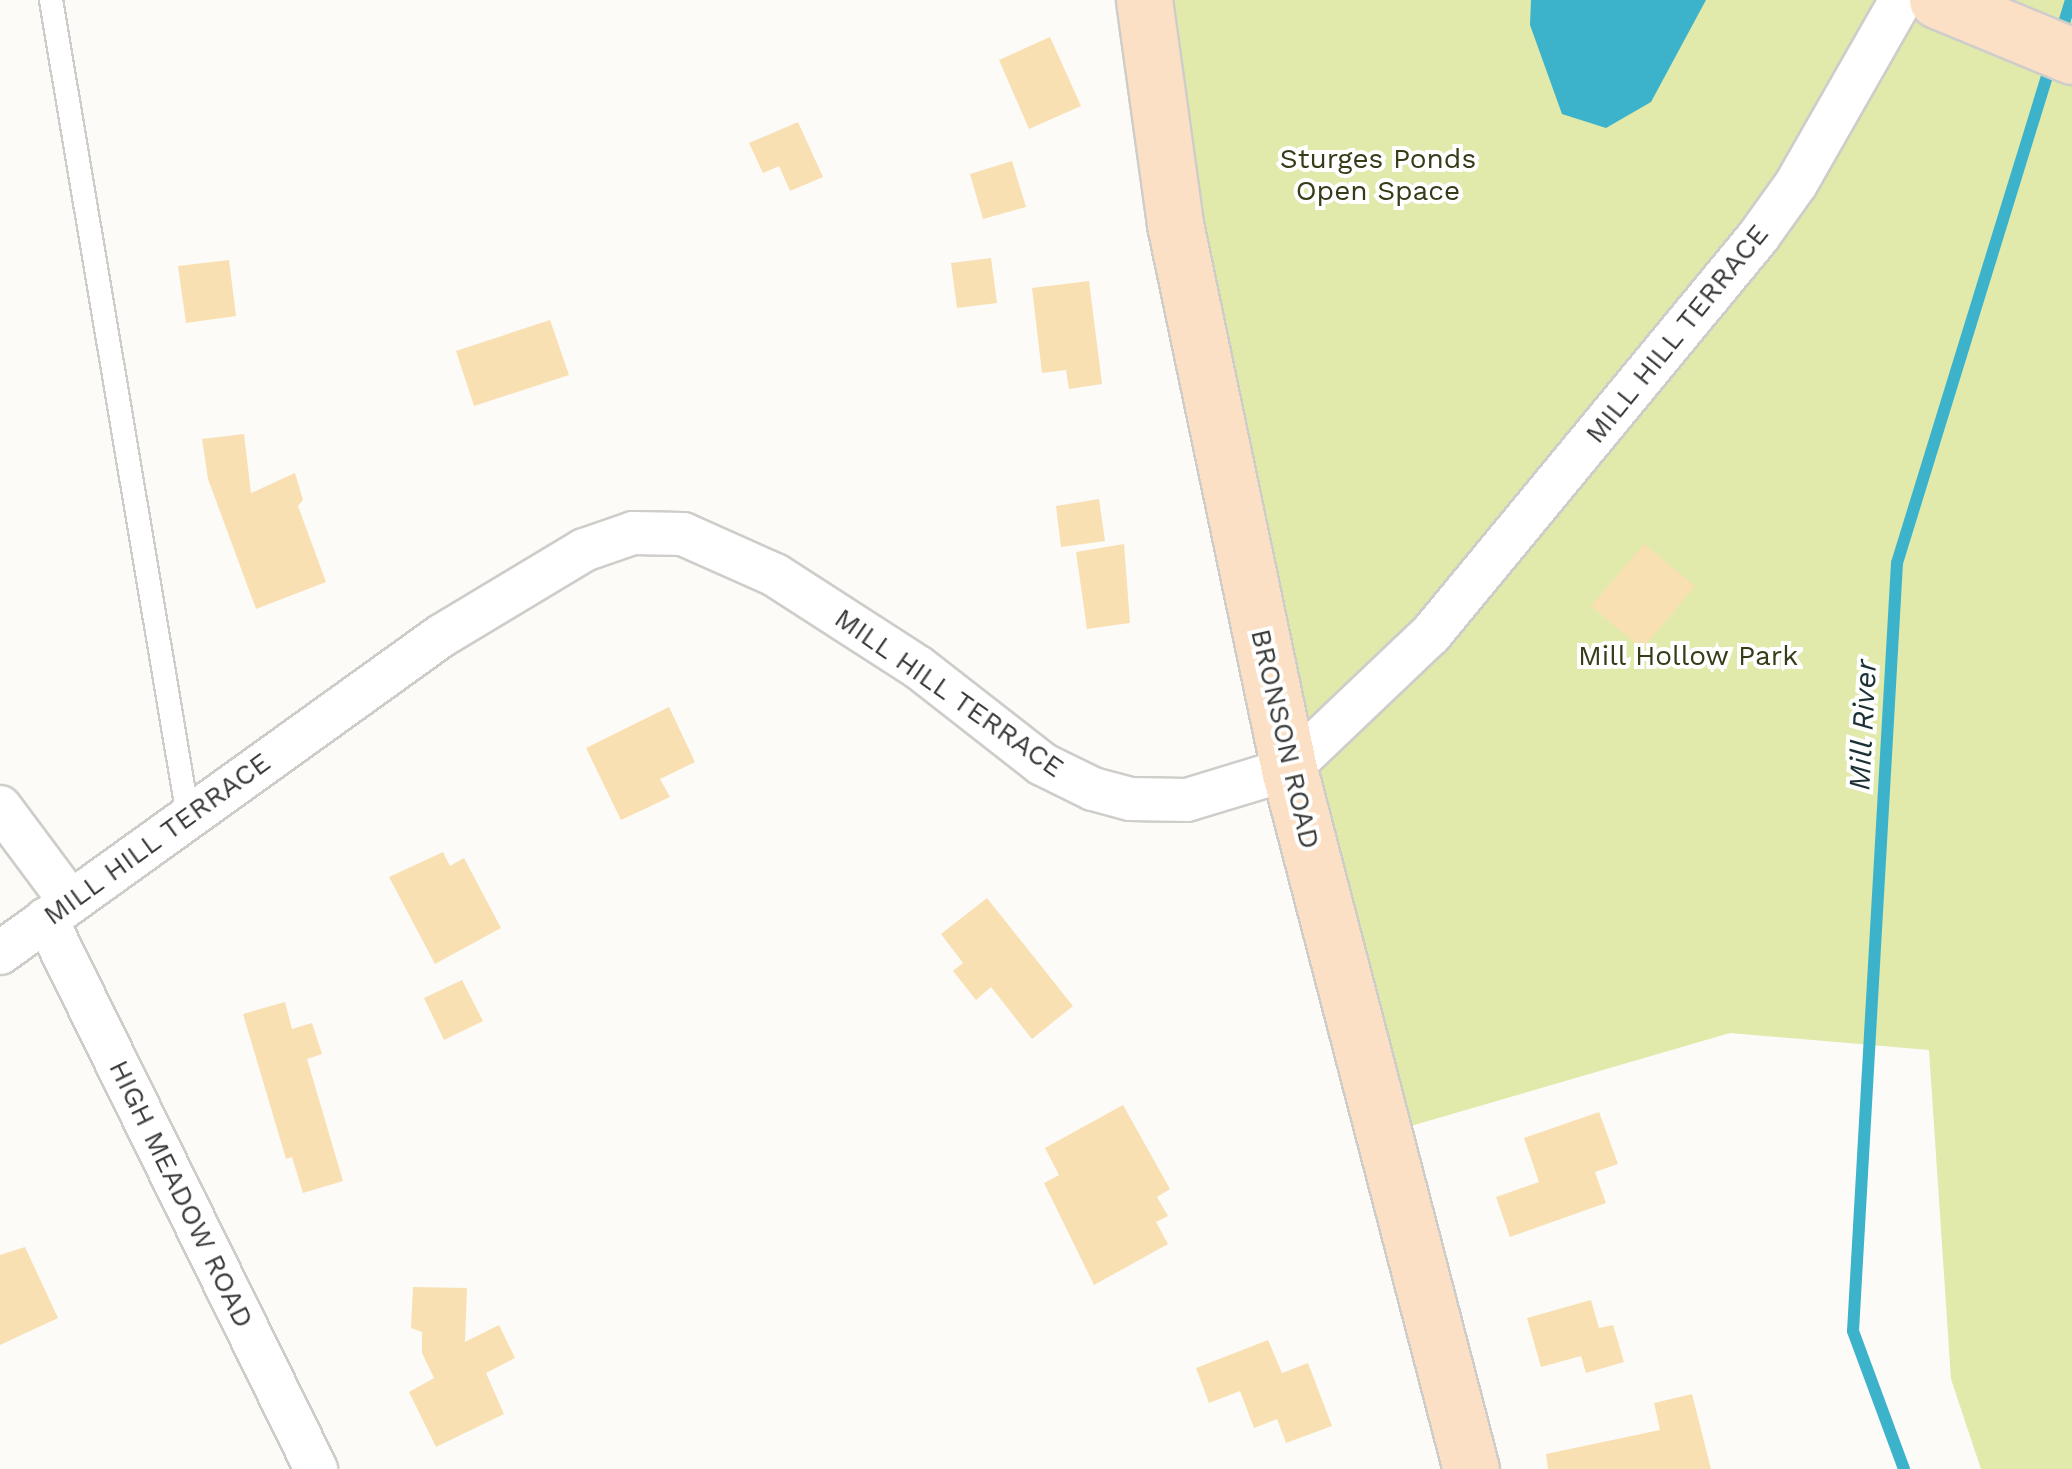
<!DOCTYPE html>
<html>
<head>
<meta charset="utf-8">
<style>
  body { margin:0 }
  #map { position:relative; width:2072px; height:1469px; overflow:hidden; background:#fcfbf8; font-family:"Work Sans",sans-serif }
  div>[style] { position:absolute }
  .green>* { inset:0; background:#e1e9ab }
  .water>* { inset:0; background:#3cb3cb }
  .stream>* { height:12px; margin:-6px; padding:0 6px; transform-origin:6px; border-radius:6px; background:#3cb3cb }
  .building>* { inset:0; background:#f9e0b3 }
  .roads { filter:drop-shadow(2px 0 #cfcdca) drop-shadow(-2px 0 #cfcdca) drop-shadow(0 2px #cfcdca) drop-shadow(0 -2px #cfcdca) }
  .lane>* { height:22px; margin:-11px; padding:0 11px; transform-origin:11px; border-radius:11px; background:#fff }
  .street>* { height:42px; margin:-21px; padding:0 21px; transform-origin:21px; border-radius:21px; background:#fff }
  .secondary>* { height:55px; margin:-27.5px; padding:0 27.5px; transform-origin:27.5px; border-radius:27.5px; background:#fce0c6 }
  span { translate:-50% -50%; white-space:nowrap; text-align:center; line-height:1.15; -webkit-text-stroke:8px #fff; paint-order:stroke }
  .park-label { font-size:28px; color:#373b17 }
  .street-label { font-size:28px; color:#3b3b3a }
  .water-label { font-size:30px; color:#1c3135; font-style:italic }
</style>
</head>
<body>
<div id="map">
  <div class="green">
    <div style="clip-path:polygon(1168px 0,2072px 0,2072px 1469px,1981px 1469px,1951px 1379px,1929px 1050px,1730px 1033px,1397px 1130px,1340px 854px,1220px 353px,1186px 101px)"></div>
  </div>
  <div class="water">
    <div style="clip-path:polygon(1531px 0,1706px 0,1651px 102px,1606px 128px,1562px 114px,1530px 25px)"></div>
  </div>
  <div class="stream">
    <div style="left:2060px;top:36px;width:38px;rotate:-73deg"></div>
    <div style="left:1904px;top:1469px;width:147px;rotate:-110.3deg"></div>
    <div style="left:1853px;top:1331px;width:769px;rotate:-86.72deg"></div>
    <div style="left:1897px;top:563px;width:526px;rotate:-72.87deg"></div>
  </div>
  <div class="building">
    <div style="clip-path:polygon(1050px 37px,1081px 106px,1029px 129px,999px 60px)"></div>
    <div style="clip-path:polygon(798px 122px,823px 177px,790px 191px,779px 166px,763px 173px,749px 143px)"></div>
    <div style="clip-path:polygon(1012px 161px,1026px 207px,983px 219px,970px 174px)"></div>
    <div style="clip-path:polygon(991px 258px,997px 303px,957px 308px,951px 263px)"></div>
    <div style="clip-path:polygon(229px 260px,236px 316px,186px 323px,178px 266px)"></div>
    <div style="clip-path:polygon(1089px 281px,1102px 384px,1069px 389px,1066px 370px,1042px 373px,1032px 288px)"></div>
    <div style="clip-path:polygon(550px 320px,569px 375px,474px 406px,456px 351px)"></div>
    <div style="clip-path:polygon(244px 434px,251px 493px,295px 473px,303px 500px,298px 506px,326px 582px,256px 609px,208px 479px,202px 439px)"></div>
    <div style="clip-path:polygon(1099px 499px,1105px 541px,1061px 547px,1056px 506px)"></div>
    <div style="clip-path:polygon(1124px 544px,1130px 623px,1087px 629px,1076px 552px)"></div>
    <div style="clip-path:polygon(1644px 544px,1695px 586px,1642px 649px,1591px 606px)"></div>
    <div style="clip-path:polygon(669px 707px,695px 762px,660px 779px,670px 797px,621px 820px,586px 748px)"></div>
    <div style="clip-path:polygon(443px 852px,450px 866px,464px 858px,501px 928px,435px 964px,389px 877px)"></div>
    <div style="clip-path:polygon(987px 898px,1073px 1006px,1032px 1039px,991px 987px,976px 1000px,953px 971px,963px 963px,941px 934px)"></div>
    <div style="clip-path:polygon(462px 980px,483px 1021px,444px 1040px,424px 998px)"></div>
    <div style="clip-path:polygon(285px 1002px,292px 1029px,312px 1023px,322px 1054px,307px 1059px,343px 1181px,303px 1193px,292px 1157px,286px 1159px,243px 1014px)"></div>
    <div style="clip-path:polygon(1123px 1105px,1170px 1189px,1157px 1197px,1168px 1216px,1156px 1222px,1168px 1244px,1094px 1285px,1044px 1183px,1059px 1175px,1045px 1148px)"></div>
    <div style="clip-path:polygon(1599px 1112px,1618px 1164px,1595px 1172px,1606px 1203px,1510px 1237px,1496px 1197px,1539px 1182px,1524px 1138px)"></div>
    <div style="clip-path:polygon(25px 1247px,58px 1318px,0 1345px,0 1255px)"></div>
    <div style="clip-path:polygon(413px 1287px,467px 1288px,465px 1342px,499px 1325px,515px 1358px,486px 1373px,504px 1414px,436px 1447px,409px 1392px,434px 1378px,422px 1353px,422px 1332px,411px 1328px)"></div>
    <div style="clip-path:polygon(1591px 1300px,1599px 1328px,1613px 1325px,1624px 1362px,1586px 1373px,1581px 1356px,1541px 1367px,1527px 1318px)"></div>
    <div style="clip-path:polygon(1268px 1340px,1282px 1373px,1308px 1363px,1332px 1426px,1286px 1443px,1277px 1419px,1254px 1428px,1240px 1391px,1209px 1403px,1196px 1368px)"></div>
    <div style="clip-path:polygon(1692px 1394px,1711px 1469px,1548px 1469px,1546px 1454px,1660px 1430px,1654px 1403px)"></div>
  </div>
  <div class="roads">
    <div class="lane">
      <div style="left:51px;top:0;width:827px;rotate:80.47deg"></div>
    </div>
    <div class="street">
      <div style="left:0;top:807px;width:117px;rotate:53.3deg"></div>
      <div style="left:46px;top:919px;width:613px;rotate:63.85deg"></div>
      <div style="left:0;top:953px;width:543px;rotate:-35.71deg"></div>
      <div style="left:441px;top:636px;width:167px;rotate:-31deg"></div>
      <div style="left:584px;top:550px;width:52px;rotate:-19.1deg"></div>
      <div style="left:633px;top:533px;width:50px;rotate:1.1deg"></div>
      <div style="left:683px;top:534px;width:101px;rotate:24deg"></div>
      <div style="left:775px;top:575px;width:170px;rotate:32.8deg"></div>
      <div style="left:918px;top:667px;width:157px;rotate:38deg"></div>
      <div style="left:1042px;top:764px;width:57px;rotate:26.1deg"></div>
      <div style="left:1093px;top:789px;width:39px;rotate:15deg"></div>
      <div style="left:1131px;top:799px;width:56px;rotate:1deg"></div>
      <div style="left:1187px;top:800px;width:107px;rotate:-16.9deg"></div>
      <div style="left:1289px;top:769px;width:196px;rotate:-43.6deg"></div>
      <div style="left:1431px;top:634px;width:514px;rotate:-50.52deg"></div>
      <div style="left:1758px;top:237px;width:65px;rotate:-54.4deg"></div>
      <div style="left:1796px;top:184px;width:212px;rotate:-60.3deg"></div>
    </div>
    <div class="secondary">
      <div style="left:1144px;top:0;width:226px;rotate:82.1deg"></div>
      <div style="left:1175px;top:224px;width:557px;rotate:78.19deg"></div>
      <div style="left:1289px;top:769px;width:723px;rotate:75.43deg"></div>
      <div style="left:1937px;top:0;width:146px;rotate:22.5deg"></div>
    </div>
  </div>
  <div class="park-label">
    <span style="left:1378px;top:175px">Sturges Ponds<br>Open Space</span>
    <span style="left:1688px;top:656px">Mill Hollow Park</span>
  </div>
  <div class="street-label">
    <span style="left:1677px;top:334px;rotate:-51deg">MILL HILL TERRACE</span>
    <span style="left:949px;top:693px;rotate:35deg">MILL HILL TERRACE</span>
    <span style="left:1285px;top:739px;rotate:77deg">BRONSON ROAD</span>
    <span style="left:157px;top:839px;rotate:-36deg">MILL HILL TERRACE</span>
    <span style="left:181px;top:1194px;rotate:64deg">HIGH MEADOW ROAD</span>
  </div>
  <div class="water-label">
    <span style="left:1863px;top:725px;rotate:-87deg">Mill River</span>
  </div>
</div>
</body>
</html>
